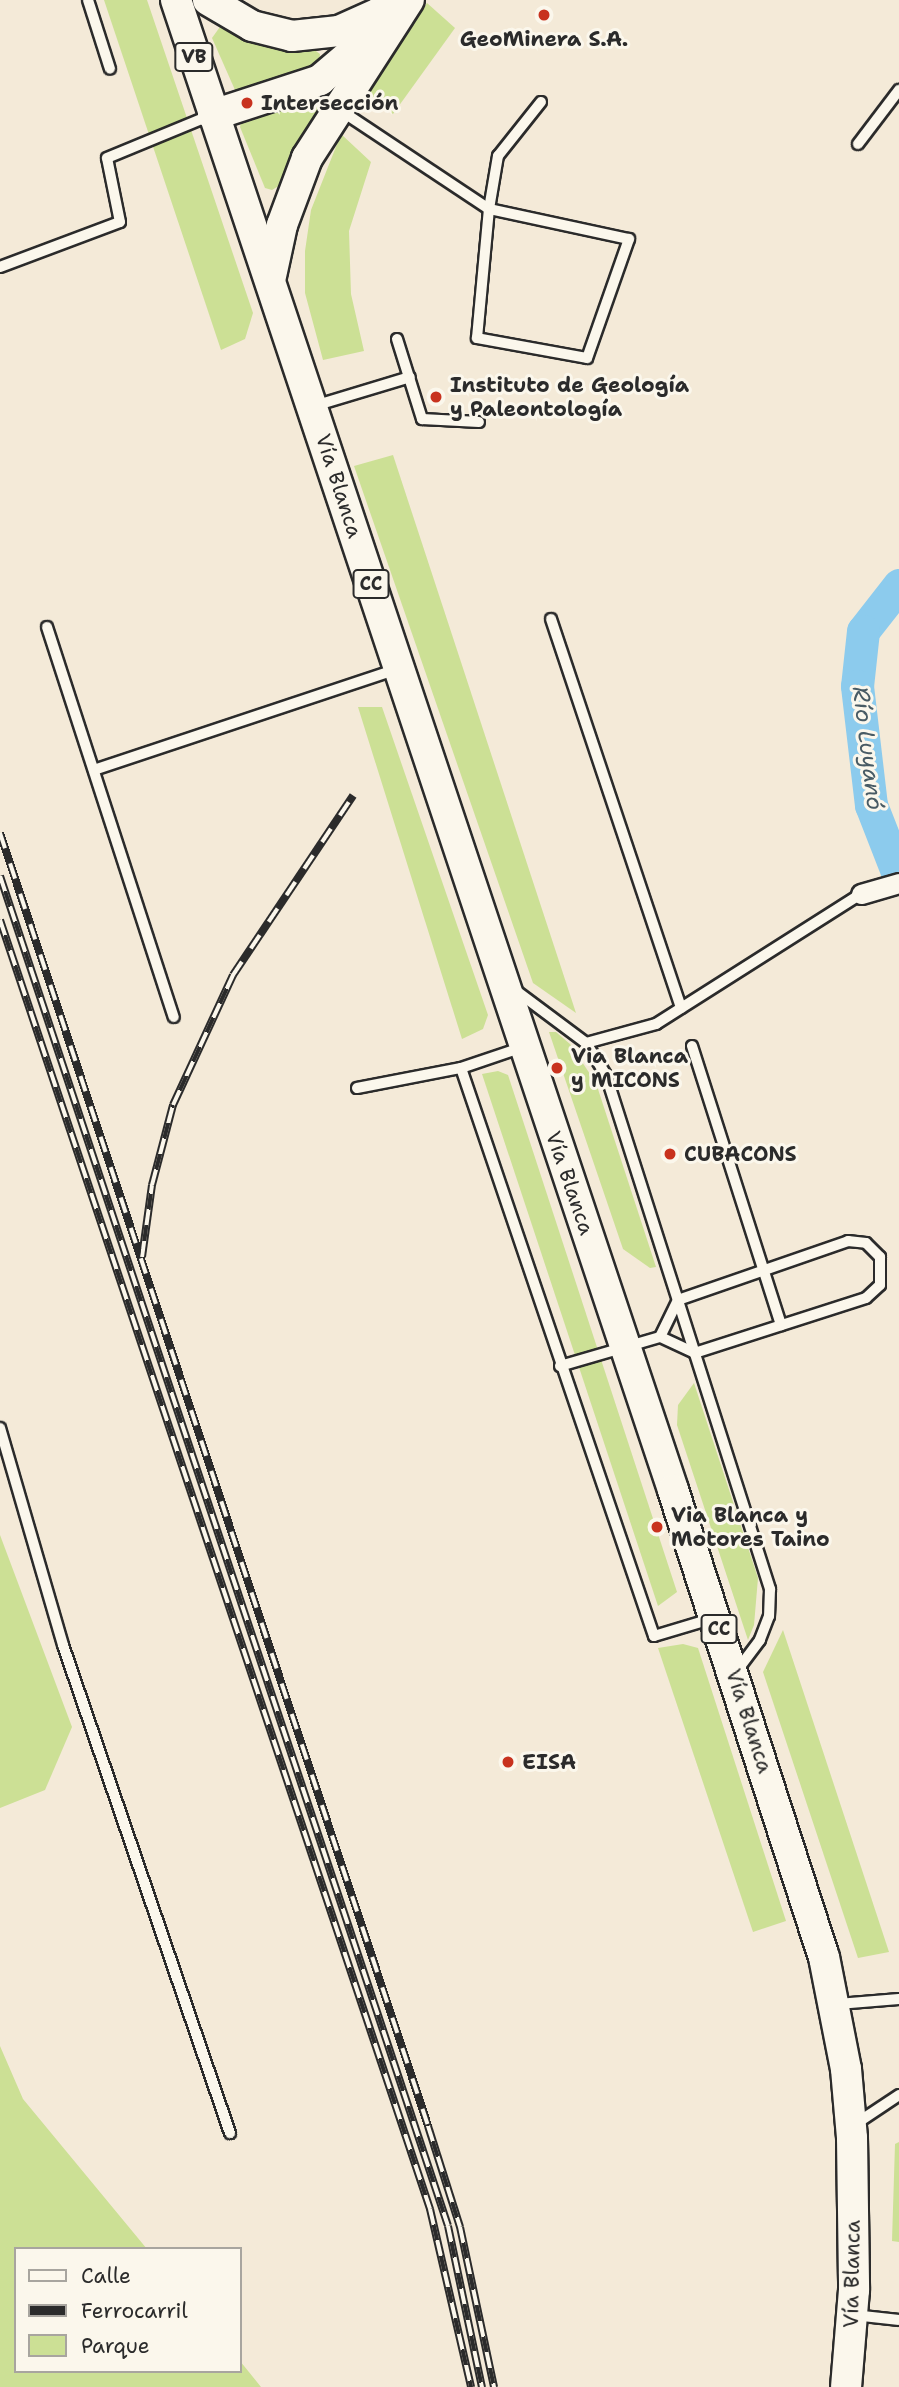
<!DOCTYPE html>
<html>
<head>
<meta charset="utf-8">
<style>
  body { margin:0 }
  #map { position:relative; width:899px; height:2387px; overflow:hidden; background:#f4ead8; font-family:"Shantell Sans",sans-serif }
  div>[style] { position:absolute }
  .green>* { inset:0; background:#cce095 }
  .river>* { height:33px; margin:-16.5px; padding:0 16.5px; transform-origin:16.5px; border-radius:16.5px; background:#8ccbed }
  .roads { filter:drop-shadow(2px 0 #2b2b2b) drop-shadow(-2px 0 #2b2b2b) drop-shadow(0 2px #2b2b2b) drop-shadow(0 -2px #2b2b2b) }
  .service>* { height:10px; margin:-5px; padding:0 5px; transform-origin:5px; border-radius:5px; background:#fbf7ec }
  .minor>* { height:19px; margin:-9.5px; padding:0 9.5px; transform-origin:9.5px; border-radius:9.5px; background:#fbf7ec }
  .primary>* { height:30px; margin:-15px; padding:0 15px; transform-origin:15px; border-radius:15px; background:#fbf7ec }
  .rail>* { height:8px; margin-top:-4px; transform-origin:0; background:repeating-linear-gradient(90deg,#fbf7ec 0 16px,#2b2b2b 0 32px); box-sizing:border-box; border-block:2px solid #2b2b2b }
  .dots>* { width:19px; height:19px; translate:-50% -50%; box-sizing:border-box; border:4px solid #fbf7ec; border-radius:50% }
  span { translate:-50% -50%; white-space:nowrap; text-align:center; line-height:1.15; -webkit-text-stroke:6px #fbf7ec; paint-order:stroke }
  .shield-label span { padding:2px 5px; background:#fbf7ec; border:2px solid; border-radius:5px; -webkit-text-stroke-width:0 }
  .shield-label { font-size:19px; color:#2b2b2b; font-weight:700 }
  .poi-label { font-size:21px; color:#2b2b2b; font-weight:700 }
  .left { translate:0 -50%; text-align:left }
  .street-label { font-size:21px; color:#2b2b2b }
  .water-label { font-size:23px; color:#485b65; font-style:italic }
  .legend { position:absolute; left:14px; top:2247px; width:228px; height:126px; box-sizing:border-box; background:#fbf7ec; border:2px solid #a8a59f; margin:0; padding:9px 12px; list-style:none; font-size:21px; color:#2b2b2b }
  .legend li { display:flex; align-items:center; gap:14px; height:35px }
  .legend b { width:35px; border:2px solid #a8a59f }
</style>
</head>
<body>
<div id="map">
  <div class="green">
    <div style="clip-path:polygon(104px 0,147px 0,253px 313px,245px 339px,221px 350px)"></div>
    <div style="clip-path:polygon(427px 3px,455px 28px,393px 114px,364px 93px)"></div>
    <div style="clip-path:polygon(222px 24px,313px 49px,320px 54px,319px 64px,235px 90px,212px 38px)"></div>
    <div style="clip-path:polygon(310px 98px,324px 101px,325px 106px,282px 184px,272px 190px,265px 188px,240px 127px,242px 118px)"></div>
    <div style="clip-path:polygon(341px 134px,371px 162px,349px 231px,351px 294px,364px 351px,323px 360px,305px 293px,305px 251px,311px 210px)"></div>
    <div style="clip-path:polygon(393px 455px,459px 656px,576px 1013px,533px 983px,354px 466px)"></div>
    <div style="clip-path:polygon(358px 707px,382px 707px,488px 1015px,483px 1029px,462px 1039px)"></div>
    <div style="clip-path:polygon(549px 1032px,556px 1032px,570px 1044px,596px 1083px,656px 1267px,650px 1268px,623px 1249px)"></div>
    <div style="clip-path:polygon(498px 1071px,508px 1075px,677px 1592px,658px 1606px,482px 1074px)"></div>
    <div style="clip-path:polygon(694px 1383px,758px 1578px,754px 1625px,748px 1640px,677px 1425px,678px 1405px)"></div>
    <div style="clip-path:polygon(0 1535px,72px 1727px,45px 1790px,0 1808px)"></div>
    <div style="clip-path:polygon(783px 1630px,889px 1952px,858px 1958px,763px 1672px)"></div>
    <div style="clip-path:polygon(683px 1644px,698px 1648px,786px 1921px,753px 1932px,658px 1648px)"></div>
    <div style="clip-path:polygon(0 2046px,23px 2099px,147px 2249px,16px 2249px,16px 2371px,240px 2371px,240px 2361px,261px 2387px,0 2387px)"></div>
    <div style="clip-path:polygon(899px 2142px,899px 2242px,892px 2241px,895px 2144px)"></div>
  </div>
  <div class="river">
    <div style="left:899px;top:585px;width:58px;rotate:128deg"></div>
    <div style="left:863px;top:631px;width:55px;rotate:96.2deg"></div>
    <div style="left:857px;top:686px;width:120px;rotate:83.3deg"></div>
    <div style="left:871px;top:805px;width:77px;rotate:68.7deg"></div>
  </div>
  <div class="roads">
    <div class="service">
      <div style="left:88px;top:0;width:72px;rotate:72.3deg"></div>
      <div style="left:340px;top:110px;width:179px;rotate:33.6deg"></div>
      <div style="left:489px;top:209px;width:143px;rotate:12.1deg"></div>
      <div style="left:629px;top:239px;width:126px;rotate:109.4deg"></div>
      <div style="left:587px;top:358px;width:112px;rotate:-169.7deg"></div>
      <div style="left:477px;top:338px;width:130px;rotate:-84.7deg"></div>
      <div style="left:489px;top:209px;width:54px;rotate:-80.4deg"></div>
      <div style="left:498px;top:156px;width:69px;rotate:-51.5deg"></div>
      <div style="left:858px;top:144px;width:68px;rotate:-52.8deg"></div>
      <div style="left:0;top:267px;width:128px;rotate:-20.6deg"></div>
      <div style="left:120px;top:222px;width:65px;rotate:-101.5deg"></div>
      <div style="left:107px;top:158px;width:110px;rotate:-22.4deg"></div>
      <div style="left:397px;top:339px;width:84px;rotate:72.6deg"></div>
      <div style="left:422px;top:419px;width:57px;rotate:3deg"></div>
      <div style="left:314px;top:406px;width:100px;rotate:-16.8deg"></div>
      <div style="left:551px;top:619px;width:410px;rotate:71.5deg"></div>
      <div style="left:47px;top:627px;width:410px;rotate:72deg"></div>
      <div style="left:94px;top:770px;width:317px;rotate:-18.4deg"></div>
      <div style="left:515px;top:990px;width:89px;rotate:36.7deg"></div>
      <div style="left:586px;top:1043px;width:38px;rotate:58deg"></div>
      <div style="left:606px;top:1075px;width:540px;rotate:72.3deg"></div>
      <div style="left:770px;top:1589px;width:27px;rotate:92deg"></div>
      <div style="left:769px;top:1616px;width:26px;rotate:111deg"></div>
      <div style="left:760px;top:1640px;width:40px;rotate:127deg"></div>
      <div style="left:586px;top:1043px;width:73px;rotate:-15.2deg"></div>
      <div style="left:656px;top:1024px;width:243px;rotate:-32.4deg"></div>
      <div style="left:692px;top:1046px;width:293px;rotate:72.3deg"></div>
      <div style="left:461px;top:1068px;width:600px;rotate:71.23deg"></div>
      <div style="left:654px;top:1636px;width:59px;rotate:-16.6deg"></div>
      <div style="left:357px;top:1088px;width:106px;rotate:-10.9deg"></div>
      <div style="left:461px;top:1068px;width:62px;rotate:-18.7deg"></div>
      <div style="left:848px;top:1241px;width:18px;rotate:6deg"></div>
      <div style="left:866px;top:1243px;width:20px;rotate:45deg"></div>
      <div style="left:880px;top:1257px;width:28px;rotate:90deg"></div>
      <div style="left:880px;top:1285px;width:19px;rotate:137deg"></div>
      <div style="left:866px;top:1298px;width:180px;rotate:162.2deg"></div>
      <div style="left:695px;top:1353px;width:38px;rotate:-155deg"></div>
      <div style="left:660px;top:1337px;width:41px;rotate:-64.1deg"></div>
      <div style="left:678px;top:1300px;width:180px;rotate:-19.1deg"></div>
      <div style="left:560px;top:1366px;width:104px;rotate:-16.2deg"></div>
      <div style="left:0;top:1428px;width:226px;rotate:73.8deg"></div>
      <div style="left:63px;top:1645px;width:516px;rotate:71.11deg"></div>
      <div style="left:838px;top:2004px;width:61px;rotate:-4.7deg"></div>
      <div style="left:854px;top:2125px;width:54px;rotate:-33.7deg"></div>
      <div style="left:854px;top:2315px;width:45px;rotate:6.3deg"></div>
    </div>
    <div class="minor">
      <div style="left:861px;top:894px;width:40px;rotate:-16deg"></div>
    </div>
    <div class="primary">
      <div style="left:176px;top:0;width:1571px;rotate:71.55deg"></div>
      <div style="left:673px;top:1490px;width:491px;rotate:72.1deg"></div>
      <div style="left:824px;top:1957px;width:114px;rotate:78.9deg"></div>
      <div style="left:846px;top:2069px;width:69px;rotate:85deg"></div>
      <div style="left:852px;top:2138px;width:152px;rotate:89.2deg"></div>
      <div style="left:854px;top:2290px;width:97px;rotate:94.7deg"></div>
      <div style="left:208px;top:0;width:51px;rotate:30.6deg"></div>
      <div style="left:252px;top:26px;width:41px;rotate:14deg"></div>
      <div style="left:292px;top:36px;width:47px;rotate:-6.1deg"></div>
      <div style="left:339px;top:31px;width:44px;rotate:-24.2deg"></div>
      <div style="left:379px;top:13px;width:21px;rotate:-39deg"></div>
      <div style="left:213px;top:115px;width:113px;rotate:-18.1deg"></div>
      <div style="left:320px;top:80px;width:63px;rotate:-40.5deg"></div>
      <div style="left:271px;top:276px;width:52px;rotate:-77.8deg"></div>
      <div style="left:282px;top:225px;width:72px;rotate:-69.5deg"></div>
      <div style="left:307px;top:158px;width:188px;rotate:-57.2deg"></div>
    </div>
  </div>
  <div class="rail">
    <div style="left:0;top:833px;width:1362px;rotate:71.68deg"></div>
    <div style="left:428px;top:2126px;width:106px;rotate:72.4deg"></div>
    <div style="left:460px;top:2227px;width:164px;rotate:78deg"></div>
    <div style="left:0;top:876px;width:1422px;rotate:71.64deg"></div>
    <div style="left:448px;top:2226px;width:165px;rotate:78.1deg"></div>
    <div style="left:0;top:920px;width:1359px;rotate:71.55deg"></div>
    <div style="left:430px;top:2209px;width:183px;rotate:77deg"></div>
    <div style="left:142px;top:1257px;width:73px;rotate:-82.1deg"></div>
    <div style="left:152px;top:1185px;width:83px;rotate:-75.3deg"></div>
    <div style="left:173px;top:1105px;width:143px;rotate:-65.2deg"></div>
    <div style="left:233px;top:975px;width:216px;rotate:-56.2deg"></div>
  </div>
  <div class="dots">
    <div style="left:544px;top:15px;background:#c8321e"></div>
    <div style="left:247px;top:103px;background:#c8321e"></div>
    <div style="left:436px;top:397px;background:#c8321e"></div>
    <div style="left:557px;top:1068px;background:#c8321e"></div>
    <div style="left:670px;top:1154px;background:#c8321e"></div>
    <div style="left:657px;top:1527px;background:#c8321e"></div>
    <div style="left:508px;top:1762px;background:#c8321e"></div>
  </div>
  <div class="shield-label">
    <span style="left:194px;top:57px">VB</span>
    <span style="left:371px;top:584px">CC</span>
    <span style="left:719px;top:1629px">CC</span>
  </div>
  <div class="poi-label">
    <span style="left:544px;top:39px">GeoMinera S.A.</span>
    <span class="left" style="left:261px;top:103px">Intersección</span>
    <span class="left" style="left:450px;top:397px">Instituto de Geología<br>y Paleontología</span>
    <span class="left" style="left:571px;top:1068px">Via Blanca<br>y MICONS</span>
    <span class="left" style="left:684px;top:1154px">CUBACONS</span>
    <span class="left" style="left:671px;top:1527px">Via Blanca y<br>Motores Taino</span>
    <span class="left" style="left:522px;top:1762px">EISA</span>
  </div>
  <div class="street-label">
    <span style="left:339px;top:486px;rotate:72deg">Vía Blanca</span>
    <span style="left:570px;top:1183px;rotate:71deg">Vía Blanca</span>
    <span style="left:749px;top:1721px;rotate:72deg">Vía Blanca</span>
    <span style="left:852px;top:2274px;rotate:-89deg">Vía Blanca</span>
  </div>
  <div class="water-label">
    <span style="left:868px;top:748px;rotate:83deg">Río Luyanó</span>
  </div>
  <ul class="legend">
  <li><b style="height:9px;background:#fbf7ec"></b>Calle</li>
  <li><b style="height:9px;background:#2b2b2b"></b>Ferrocarril</li>
  <li><b style="height:19px;background:#cce095"></b>Parque</li>
  </ul>
</div>
</body>
</html>
